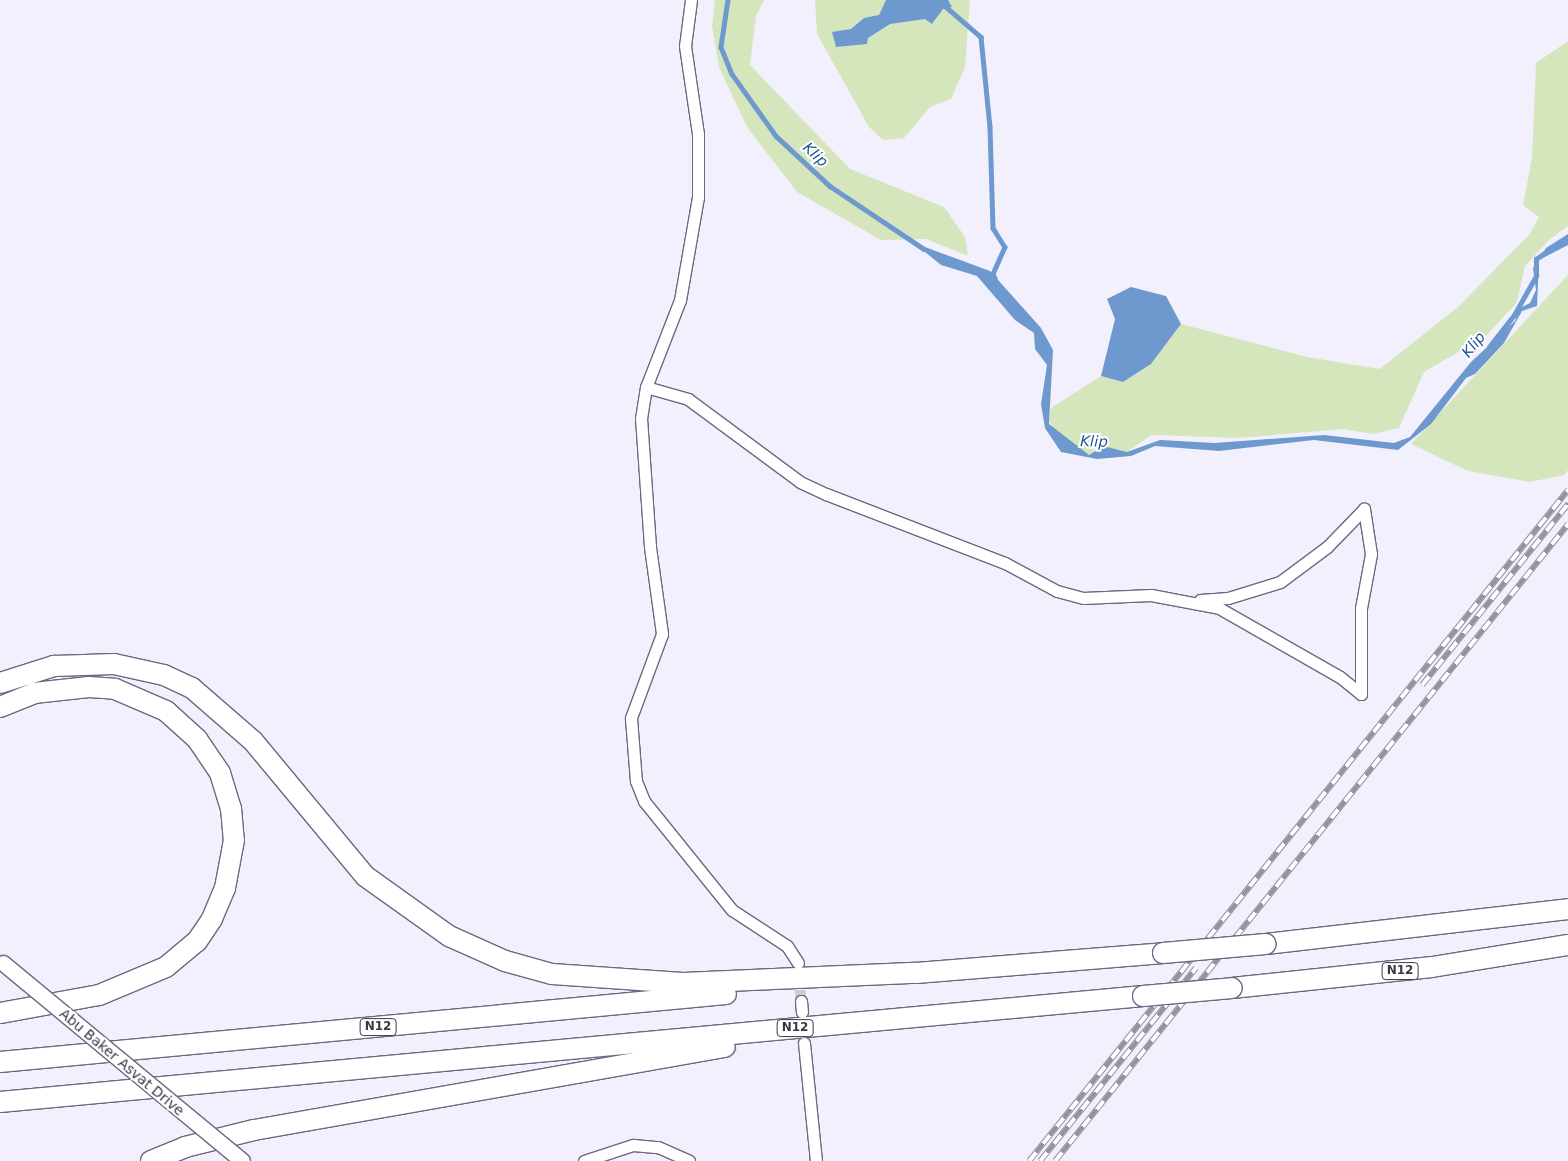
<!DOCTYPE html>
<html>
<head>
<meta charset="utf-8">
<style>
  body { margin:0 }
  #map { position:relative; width:1568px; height:1161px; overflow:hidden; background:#f1f0fc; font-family:"DejaVu Sans",sans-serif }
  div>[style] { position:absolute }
  .green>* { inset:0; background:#d5e6bc }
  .water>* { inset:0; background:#6e99cf }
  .stream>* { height:4.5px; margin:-2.25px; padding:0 2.25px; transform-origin:2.25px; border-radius:2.25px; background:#6e99cf }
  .minor-tunnel>* { height:11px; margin-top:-5.5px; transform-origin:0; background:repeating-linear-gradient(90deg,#cccbd7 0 11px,transparent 0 16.5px) }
  .roads { filter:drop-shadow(1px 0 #6b6882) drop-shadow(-1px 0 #6b6882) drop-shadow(0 1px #6b6882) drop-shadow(0 -1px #6b6882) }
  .minor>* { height:11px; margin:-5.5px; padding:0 5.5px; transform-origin:5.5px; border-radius:5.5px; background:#fff }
  .motorway>* { height:20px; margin:-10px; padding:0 10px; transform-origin:10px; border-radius:10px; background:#fff }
  .rail>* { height:5.5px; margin-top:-2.75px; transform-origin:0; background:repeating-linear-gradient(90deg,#fff 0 11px,#93929e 0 22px); box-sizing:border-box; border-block:1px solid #93929e }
  .bridges { filter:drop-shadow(1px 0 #6b6882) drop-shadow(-1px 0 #6b6882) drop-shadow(0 1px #6b6882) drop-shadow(0 -1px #6b6882) }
  .secondary-bridge>* { height:15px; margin:-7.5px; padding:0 7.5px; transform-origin:7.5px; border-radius:7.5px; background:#fff }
  .motorway-bridge>* { height:20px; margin:-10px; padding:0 10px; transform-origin:10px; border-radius:10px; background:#fff }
  span { translate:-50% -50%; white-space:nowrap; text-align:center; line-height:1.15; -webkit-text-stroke:4px #fff; paint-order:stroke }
  .shield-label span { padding:1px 4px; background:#fff; border:1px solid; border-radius:4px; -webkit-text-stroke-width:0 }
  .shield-label { font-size:12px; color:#393843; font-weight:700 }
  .street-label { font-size:14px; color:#393843 }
  .water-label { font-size:15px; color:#1d5799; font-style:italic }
</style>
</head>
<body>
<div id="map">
  <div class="green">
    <div style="clip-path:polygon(715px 0,764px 0,756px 16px,750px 65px,850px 169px,944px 207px,965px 237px,968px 256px,926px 239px,881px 240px,797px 192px,747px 127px,719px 67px,712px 26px)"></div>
    <div style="clip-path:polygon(815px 0,970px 0,965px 67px,951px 99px,930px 107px,904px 138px,883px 140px,869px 127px,817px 34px)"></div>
    <div style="clip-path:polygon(1568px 41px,1568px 226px,1550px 239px,1525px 266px,1517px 302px,1487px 335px,1424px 372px,1399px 428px,1372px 434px,1344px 429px,1239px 438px,1151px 435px,1127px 452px,1097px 447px,1089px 455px,1055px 432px,1049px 420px,1051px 408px,1101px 376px,1123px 382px,1151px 364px,1181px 324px,1307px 357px,1380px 369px,1458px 307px,1529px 235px,1539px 217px,1523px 205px,1532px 158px,1536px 63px)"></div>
    <div style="clip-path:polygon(1568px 275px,1568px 470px,1564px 475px,1530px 482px,1468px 471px,1411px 444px)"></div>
  </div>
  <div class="water">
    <div style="clip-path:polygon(886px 0,948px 0,952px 7px,943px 9px,932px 24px,925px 19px,890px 24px,868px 38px,867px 44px,836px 47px,832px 32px,851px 29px,864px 18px,879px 15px)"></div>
    <div style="clip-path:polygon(1568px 234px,1568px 245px,1539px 260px,1537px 306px,1522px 311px,1504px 343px,1475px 374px,1466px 378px,1431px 424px,1398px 450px,1314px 440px,1219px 451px,1155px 446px,1131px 456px,1097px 459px,1061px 452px,1045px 428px,1041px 404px,1047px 365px,1035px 349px,1034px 333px,1015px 320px,977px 276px,941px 265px,914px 243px,990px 271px,1041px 328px,1053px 350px,1049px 424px,1089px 455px,1103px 446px,1127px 452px,1160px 440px,1214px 443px,1324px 435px,1394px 443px,1410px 437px,1471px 362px,1515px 321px,1520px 308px,1530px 303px,1536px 290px,1533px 268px,1546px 248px)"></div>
    <div style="clip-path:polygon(1131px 287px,1166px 296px,1181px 324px,1151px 364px,1123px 382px,1101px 376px,1115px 319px,1107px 299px)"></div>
  </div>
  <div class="stream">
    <div style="left:728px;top:0;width:48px;rotate:98.5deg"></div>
    <div style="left:721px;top:47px;width:29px;rotate:68deg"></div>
    <div style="left:732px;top:74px;width:76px;rotate:54.6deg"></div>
    <div style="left:776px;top:136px;width:74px;rotate:42.8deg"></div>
    <div style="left:830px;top:186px;width:113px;rotate:33.8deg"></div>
    <div style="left:938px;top:0;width:57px;rotate:40.7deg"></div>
    <div style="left:981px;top:37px;width:90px;rotate:84.3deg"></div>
    <div style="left:990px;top:127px;width:101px;rotate:88.3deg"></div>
    <div style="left:993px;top:228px;width:22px;rotate:58deg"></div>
    <div style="left:1005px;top:247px;width:30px;rotate:114deg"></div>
    <div style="left:993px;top:274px;width:4px;rotate:63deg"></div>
    <div style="left:1489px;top:347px;width:41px;rotate:-52deg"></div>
    <div style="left:1514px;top:315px;width:45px;rotate:-60.6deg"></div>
    <div style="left:1536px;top:276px;width:17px;rotate:-90deg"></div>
    <div style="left:1536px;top:259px;width:12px;rotate:-35deg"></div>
  </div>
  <div class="minor-tunnel">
    <div style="left:799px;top:973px;width:28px;rotate:86deg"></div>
  </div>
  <div class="roads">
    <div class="minor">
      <div style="left:691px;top:0;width:46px;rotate:97.4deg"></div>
      <div style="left:685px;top:46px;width:89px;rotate:81.6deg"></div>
      <div style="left:698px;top:134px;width:63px;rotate:90deg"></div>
      <div style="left:698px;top:197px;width:105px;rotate:99.9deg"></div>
      <div style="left:680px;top:300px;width:93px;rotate:111.3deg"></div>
      <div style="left:646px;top:387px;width:31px;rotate:99deg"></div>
      <div style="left:641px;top:418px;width:129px;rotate:86deg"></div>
      <div style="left:650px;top:547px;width:88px;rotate:82.1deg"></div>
      <div style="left:662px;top:634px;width:90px;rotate:110.3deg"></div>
      <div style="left:631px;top:718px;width:63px;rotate:85.5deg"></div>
      <div style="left:636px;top:781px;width:22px;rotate:68deg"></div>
      <div style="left:644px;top:801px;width:140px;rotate:51.1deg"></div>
      <div style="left:732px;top:910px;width:66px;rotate:33.2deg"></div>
      <div style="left:787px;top:946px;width:20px;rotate:57deg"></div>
      <div style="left:646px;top:387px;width:44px;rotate:15.9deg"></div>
      <div style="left:688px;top:399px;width:139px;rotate:36.5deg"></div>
      <div style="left:800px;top:482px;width:29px;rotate:25deg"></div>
      <div style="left:826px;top:494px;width:192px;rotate:21.1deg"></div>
      <div style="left:1005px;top:563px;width:59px;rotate:28.3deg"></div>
      <div style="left:1057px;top:591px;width:27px;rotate:15deg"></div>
      <div style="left:1083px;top:598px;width:68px;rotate:-2.5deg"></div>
      <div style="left:1151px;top:595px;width:69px;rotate:10.8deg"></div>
      <div style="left:1219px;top:608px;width:139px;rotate:29.7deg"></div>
      <div style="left:1340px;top:677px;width:27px;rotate:39deg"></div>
      <div style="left:1200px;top:600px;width:28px;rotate:-4deg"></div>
      <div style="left:1228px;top:598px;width:54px;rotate:-17.1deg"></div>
      <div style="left:1280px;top:582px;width:59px;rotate:-36.7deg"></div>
      <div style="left:1327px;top:547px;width:53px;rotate:-45.8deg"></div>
      <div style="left:1361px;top:694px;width:86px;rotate:-90deg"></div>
      <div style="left:1361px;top:608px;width:55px;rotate:-79.5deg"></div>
      <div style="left:1371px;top:554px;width:46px;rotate:-98.8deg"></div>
      <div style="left:801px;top:1001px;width:11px;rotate:85deg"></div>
      <div style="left:804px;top:1043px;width:119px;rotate:84.2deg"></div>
      <div style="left:584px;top:1161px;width:52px;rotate:-18.1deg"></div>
      <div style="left:633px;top:1145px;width:25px;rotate:5deg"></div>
      <div style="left:658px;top:1147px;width:34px;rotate:24deg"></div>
    </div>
    <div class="motorway">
      <div style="left:0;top:683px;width:57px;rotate:-17.5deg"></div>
      <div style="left:54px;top:666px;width:60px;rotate:-1.9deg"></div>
      <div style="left:114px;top:664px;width:51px;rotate:12.4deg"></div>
      <div style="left:164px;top:675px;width:31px;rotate:25deg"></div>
      <div style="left:192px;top:688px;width:81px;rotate:41deg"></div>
      <div style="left:253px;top:741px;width:175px;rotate:50.3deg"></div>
      <div style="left:365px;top:876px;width:103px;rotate:35.5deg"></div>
      <div style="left:449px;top:936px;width:61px;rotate:24.1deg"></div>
      <div style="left:505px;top:961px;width:49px;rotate:15.5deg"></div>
      <div style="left:552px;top:974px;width:131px;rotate:3.9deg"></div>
      <div style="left:683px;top:983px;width:233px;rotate:-2.5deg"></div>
      <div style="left:916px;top:973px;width:248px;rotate:-4.6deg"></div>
      <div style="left:0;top:707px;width:37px;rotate:-22deg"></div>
      <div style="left:34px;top:693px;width:55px;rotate:-6.2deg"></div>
      <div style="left:89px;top:687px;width:26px;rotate:4deg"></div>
      <div style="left:115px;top:689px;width:56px;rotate:23.3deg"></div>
      <div style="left:166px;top:711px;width:42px;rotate:42.1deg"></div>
      <div style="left:197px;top:739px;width:41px;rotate:55.9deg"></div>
      <div style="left:220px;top:773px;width:37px;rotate:73deg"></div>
      <div style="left:231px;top:808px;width:32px;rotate:85deg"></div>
      <div style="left:234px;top:840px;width:49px;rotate:100.6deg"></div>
      <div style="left:225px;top:888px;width:34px;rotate:113deg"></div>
      <div style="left:212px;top:919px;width:27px;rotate:124deg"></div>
      <div style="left:197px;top:941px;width:40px;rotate:140deg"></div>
      <div style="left:166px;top:967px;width:73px;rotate:157.3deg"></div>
      <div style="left:99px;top:995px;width:101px;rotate:169.7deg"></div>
      <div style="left:1266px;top:944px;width:304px;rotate:-6.6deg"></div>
      <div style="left:1232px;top:988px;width:201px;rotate:-6deg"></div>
      <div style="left:1432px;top:967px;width:138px;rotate:-9.2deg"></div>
      <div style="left:0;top:1062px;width:729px;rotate:-5.35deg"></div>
      <div style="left:0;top:1102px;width:1148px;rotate:-5.3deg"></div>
      <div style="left:151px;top:1161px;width:37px;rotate:-22deg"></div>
      <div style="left:185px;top:1147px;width:71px;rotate:-13.8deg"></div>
      <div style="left:254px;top:1130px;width:478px;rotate:-10deg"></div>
    </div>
  </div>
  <div class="rail">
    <div style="left:1422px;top:685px;width:233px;rotate:-51.1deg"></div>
    <div style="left:1029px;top:1161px;width:861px;rotate:-51.23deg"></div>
    <div style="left:1040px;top:1161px;width:248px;rotate:-51.1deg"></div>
    <div style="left:1055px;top:1161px;width:818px;rotate:-51.15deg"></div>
  </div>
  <div class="bridges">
    <div class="secondary-bridge">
      <div style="left:3px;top:963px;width:310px;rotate:39.6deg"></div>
    </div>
    <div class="motorway-bridge">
      <div style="left:1163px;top:953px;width:103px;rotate:-5deg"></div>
      <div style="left:1143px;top:996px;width:89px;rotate:-5.1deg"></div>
    </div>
  </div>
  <div class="shield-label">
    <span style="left:1400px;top:971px">N12</span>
    <span style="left:378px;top:1027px">N12</span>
    <span style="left:795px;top:1028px">N12</span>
  </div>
  <div class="street-label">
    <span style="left:122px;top:1062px;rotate:40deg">Abu Baker Asvat Drive</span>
  </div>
  <div class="water-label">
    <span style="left:815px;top:155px;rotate:43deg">Klip</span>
    <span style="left:1474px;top:345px;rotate:-51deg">Klip</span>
    <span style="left:1094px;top:442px;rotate:2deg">Klip</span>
  </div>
</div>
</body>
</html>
